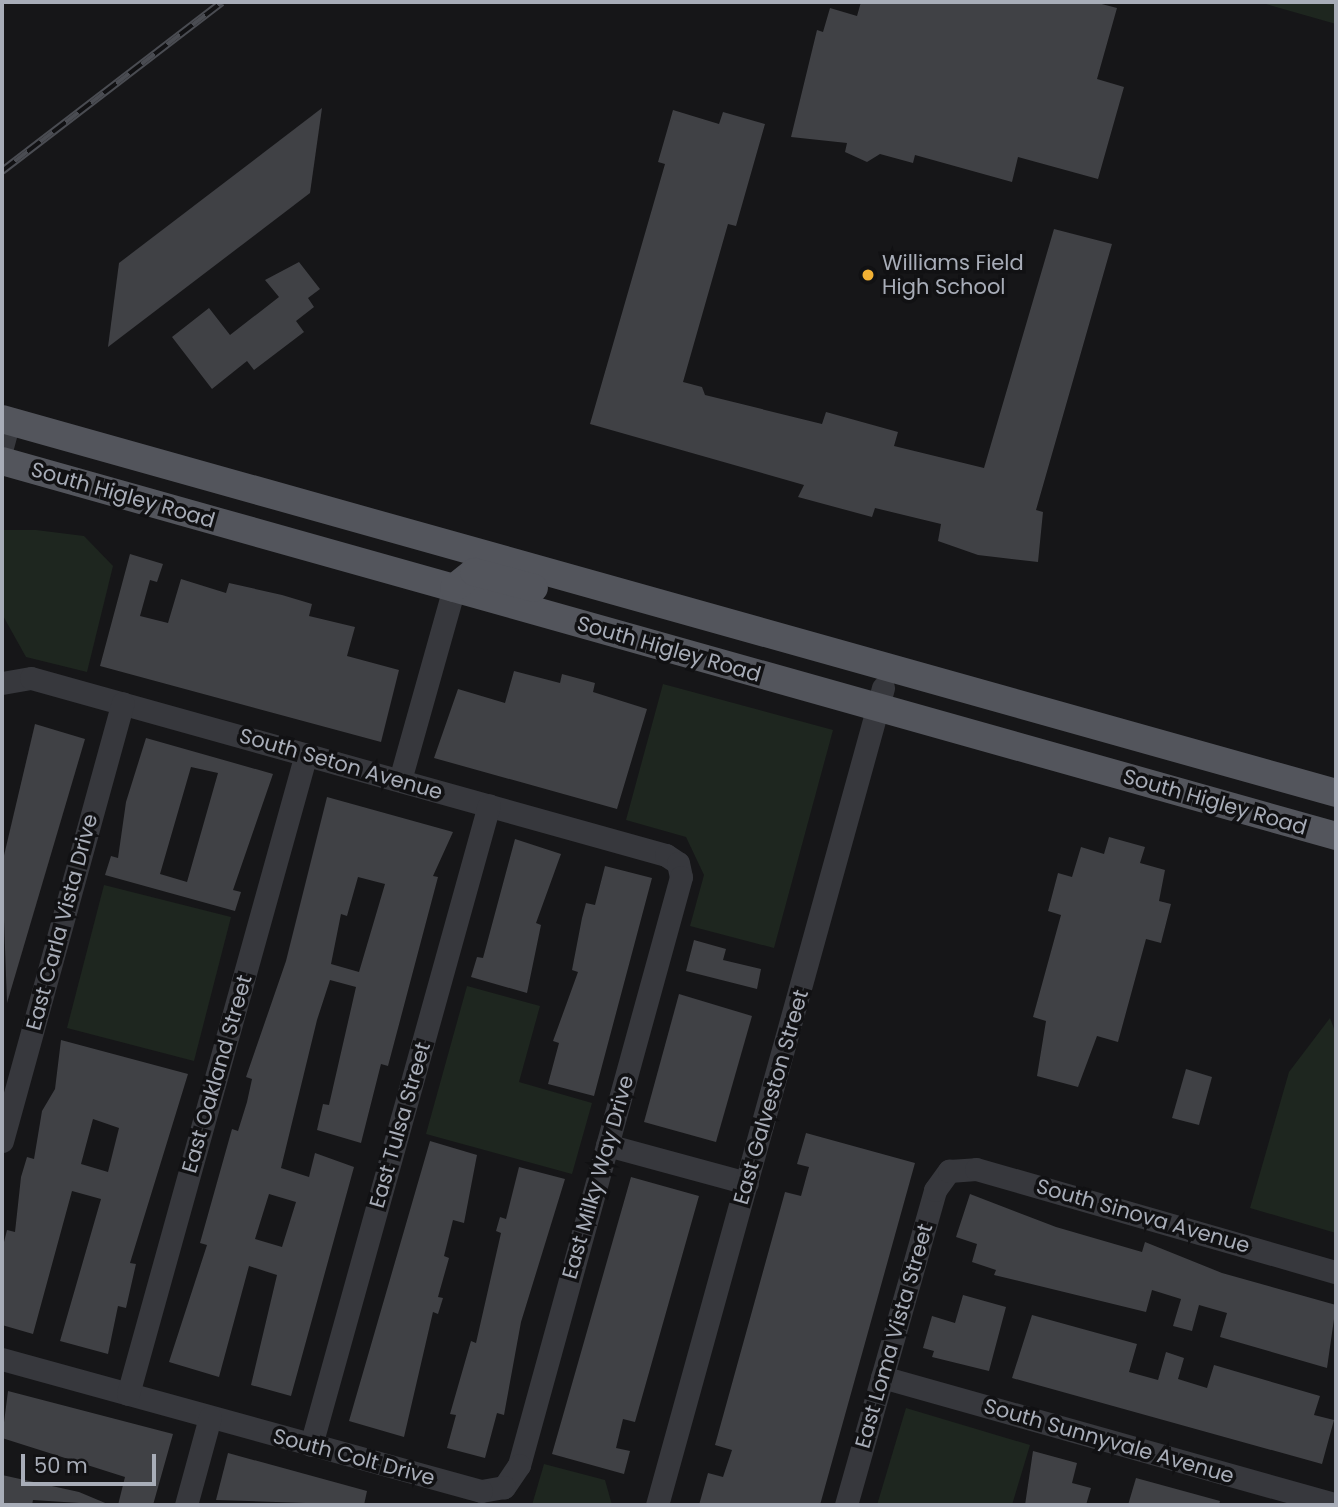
<!DOCTYPE html>
<html>
<head>
<meta charset="utf-8">
<style>
  body { margin:0 }
  #map { position:relative; width:1338px; height:1507px; overflow:hidden; background:#161618; font-family:Poppins,sans-serif }
  div>[style] { position:absolute }
  .green>* { inset:0; background:#1e261f }
  .building>* { inset:0; background:#404145 }
  .minor>* { height:23px; margin:-11.5px; padding:0 11.5px; transform-origin:11.5px; border-radius:11.5px; background:#37383d }
  .major>* { height:28px; margin:-14px; padding:0 14px; transform-origin:14px; border-radius:14px; background:#53555c }
  .rail>* { height:8px; margin-top:-4px; transform-origin:0; background:repeating-linear-gradient(90deg,#111113 0 16px,#4a4c52 0 32px); box-sizing:border-box; border-block:2px solid #4a4c52 }
  .dots>* { width:19px; height:19px; translate:-50% -50%; box-sizing:border-box; border:4px solid #111113; border-radius:50% }
  span { translate:-50% -50%; white-space:nowrap; text-align:center; line-height:1.15; -webkit-text-stroke:7px #111113; paint-order:stroke }
  .poi-label { font-size:21px; color:#a8adb8 }
  .left { translate:0 -50%; text-align:left }
  .street-label { font-size:21px; color:#a8adb8 }
  .frame { position:absolute; inset:0; border:4px solid #a8adb8; pointer-events:none }
  .scale { position:absolute; left:21px; top:1454px; width:135px; height:32px; box-sizing:border-box; border:4px solid #a8adb8; border-top:0; padding-left:9px; font-size:21px; line-height:24px; white-space:nowrap; color:#a8adb8; -webkit-text-stroke:5px #111113; paint-order:stroke }
</style>
</head>
<body>
<div id="map">
  <div class="green">
    <div style="clip-path:polygon(1258px 2px,1336px 2px,1336px 24px,1259px 2px)"></div>
    <div style="clip-path:polygon(36px 530px,84px 536px,113px 566px,87px 672px,26px 657px,2px 614px,2px 530px)"></div>
    <div style="clip-path:polygon(663px 684px,833px 730px,774px 948px,690px 926px,704px 875px,686px 837px,626px 820px)"></div>
    <div style="clip-path:polygon(104px 885px,231px 917px,194px 1061px,67px 1028px)"></div>
    <div style="clip-path:polygon(467px 986px,540px 1006px,519px 1082px,592px 1103px,572px 1174px,426px 1134px)"></div>
    <div style="clip-path:polygon(1330px 1018px,1336px 1034px,1336px 1233px,1250px 1208px,1289px 1072px)"></div>
    <div style="clip-path:polygon(906px 1408px,1030px 1445px,1012px 1505px,877px 1505px)"></div>
    <div style="clip-path:polygon(544px 1464px,605px 1480px,612px 1505px,532px 1505px)"></div>
  </div>
  <div class="building">
    <div style="clip-path:polygon(861px 2px,1094px 2px,1117px 8px,1097px 79px,1124px 87px,1098px 179px,1018px 157px,1012px 182px,915px 155px,913px 163px,880px 154px,867px 162px,845px 152px,847px 143px,791px 137px,817px 30px,823px 32px,830px 8px,857px 16px)"></div>
    <div style="clip-path:polygon(322px 108px,310px 193px,108px 347px,119px 263px)"></div>
    <div style="clip-path:polygon(673px 110px,719px 124px,723px 112px,765px 124px,736px 226px,728px 224px,683px 382px,702px 387px,705px 395px,822px 424px,826px 412px,898px 432px,894px 446px,984px 468px,1054px 229px,1112px 244px,1036px 510px,1043px 512px,1038px 562px,978px 555px,938px 541px,941px 524px,875px 508px,872px 517px,798px 497px,804px 485px,590px 424px,665px 164px,658px 162px)"></div>
    <div style="clip-path:polygon(299px 262px,320px 289px,308px 298px,314px 307px,296px 321px,304px 332px,254px 370px,247px 361px,212px 389px,172px 337px,209px 308px,230px 335px,279px 297px,265px 280px)"></div>
    <div style="clip-path:polygon(130px 554px,163px 564px,157px 582px,150px 580px,140px 616px,168px 623px,181px 579px,226px 593px,229px 583px,282px 595px,312px 604px,309px 616px,355px 627px,347px 656px,399px 670px,381px 742px,100px 666px)"></div>
    <div style="clip-path:polygon(514px 671px,560px 683px,562px 674px,595px 683px,593px 692px,647px 709px,617px 809px,434px 758px,458px 689px,505px 703px)"></div>
    <div style="clip-path:polygon(35px 724px,85px 739px,7px 1003px,2px 864px)"></div>
    <div style="clip-path:polygon(evenodd,146px 738px,273px 774px,233px 890px,241px 892px,235px 911px,105px 875px,111px 856px,118px 858px,126px 802px,146px 738px,191px 767px,218px 773px,187px 882px,160px 874px,191px 767px)"></div>
    <div style="clip-path:polygon(evenodd,327px 797px,453px 832px,433px 876px,438px 877px,388px 1066px,381px 1064px,361px 1143px,317px 1130px,323px 1104px,329px 1105px,356px 987px,330px 980px,317px 1020px,281px 1168px,309px 1177px,315px 1153px,354px 1167px,291px 1396px,251px 1385px,277px 1275px,249px 1266px,219px 1377px,169px 1362px,207px 1245px,200px 1243px,232px 1129px,238px 1131px,247px 1102px,252px 1079px,246px 1077px,286px 961px,327px 797px,358px 877px,385px 884px,359px 972px,331px 964px,341px 914px,347px 916px,358px 877px,327px 797px,269px 1194px,296px 1202px,282px 1247px,255px 1239px,269px 1194px)"></div>
    <div style="clip-path:polygon(1109px 837px,1145px 847px,1140px 863px,1165px 870px,1159px 901px,1171px 904px,1161px 943px,1146px 939px,1118px 1042px,1097px 1036px,1078px 1087px,1037px 1076px,1046px 1021px,1033px 1017px,1061px 915px,1048px 911px,1058px 873px,1072px 877px,1081px 847px,1104px 854px)"></div>
    <div style="clip-path:polygon(515px 839px,561px 854px,536px 923px,541px 925px,527px 993px,471px 977px,477px 957px,483px 958px)"></div>
    <div style="clip-path:polygon(605px 866px,652px 878px,594px 1096px,548px 1084px,559px 1043px,553px 1041px,578px 972px,572px 970px,582px 918px,586px 903px,595px 905px)"></div>
    <div style="clip-path:polygon(694px 940px,726px 949px,723px 960px,761px 969px,757px 989px,686px 971px)"></div>
    <div style="clip-path:polygon(679px 994px,752px 1016px,716px 1142px,644px 1122px)"></div>
    <div style="clip-path:polygon(evenodd,61px 1040px,188px 1074px,130px 1263px,136px 1264px,126px 1308px,118px 1306px,108px 1354px,60px 1341px,101px 1199px,72px 1191px,33px 1334px,2px 1325px,2px 1250px,7px 1230px,15px 1232px,21px 1177px,27px 1157px,34px 1159px,42px 1111px,55px 1089px,61px 1040px,93px 1119px,119px 1128px,108px 1172px,81px 1164px,93px 1119px)"></div>
    <div style="clip-path:polygon(1186px 1069px,1212px 1077px,1199px 1125px,1172px 1118px)"></div>
    <div style="clip-path:polygon(806px 1133px,915px 1163px,820px 1505px,699px 1505px,708px 1473px,723px 1477px,732px 1450px,715px 1445px,785px 1192px,801px 1196px,809px 1167px,797px 1164px)"></div>
    <div style="clip-path:polygon(430px 1141px,477px 1155px,464px 1223px,453px 1220px,444px 1256px,449px 1258px,438px 1297px,443px 1298px,438px 1314px,433px 1312px,404px 1437px,349px 1421px)"></div>
    <div style="clip-path:polygon(519px 1167px,565px 1179px,521px 1322px,504px 1415px,497px 1413px,485px 1458px,447px 1448px,456px 1415px,450px 1414px,471px 1341px,476px 1343px,501px 1233px,496px 1231px,500px 1217px,506px 1219px)"></div>
    <div style="clip-path:polygon(631px 1177px,699px 1196px,635px 1422px,623px 1419px,616px 1448px,630px 1451px,624px 1474px,552px 1454px)"></div>
    <div style="clip-path:polygon(970px 1194px,1056px 1227px,1142px 1252px,1145px 1242px,1222px 1273px,1336px 1305px,1327px 1368px,1220px 1337px,1227px 1313px,1199px 1305px,1192px 1331px,1173px 1326px,1181px 1299px,1152px 1290px,1146px 1312px,994px 1275px,996px 1270px,972px 1262px,977px 1244px,956px 1237px)"></div>
    <div style="clip-path:polygon(963px 1295px,1006px 1307px,989px 1371px,932px 1357px,934px 1351px,923px 1348px,932px 1316px,955px 1323px)"></div>
    <div style="clip-path:polygon(1032px 1315px,1137px 1344px,1129px 1372px,1158px 1380px,1166px 1352px,1184px 1358px,1178px 1379px,1207px 1388px,1214px 1365px,1320px 1396px,1314px 1415px,1334px 1420px,1322px 1464px,1012px 1378px)"></div>
    <div style="clip-path:polygon(8px 1391px,173px 1434px,153px 1505px,118px 1505px,125px 1477px,2px 1438px)"></div>
    <div style="clip-path:polygon(1033px 1451px,1077px 1463px,1072px 1483px,1091px 1488px,1086px 1505px,1025px 1505px)"></div>
    <div style="clip-path:polygon(228px 1453px,367px 1491px,364px 1505px,216px 1500px)"></div>
    <div style="clip-path:polygon(2px 1475px,79px 1492px,110px 1505px,33px 1500px,32px 1505px,2px 1505px)"></div>
    <div style="clip-path:polygon(1136px 1478px,1220px 1501px,1219px 1505px,1128px 1505px)"></div>
  </div>
  <div class="minor">
    <div style="left:2px;top:447px;width:27px;rotate:-75deg"></div>
    <div style="left:2px;top:683px;width:29px;rotate:-10deg"></div>
    <div style="left:31px;top:678px;width:659px;rotate:15.58deg"></div>
    <div style="left:666px;top:855px;width:14px;rotate:34deg"></div>
    <div style="left:678px;top:863px;width:14px;rotate:78deg"></div>
    <div style="left:681px;top:877px;width:610px;rotate:105.4deg"></div>
    <div style="left:519px;top:1465px;width:27px;rotate:124deg"></div>
    <div style="left:504px;top:1487px;width:23px;rotate:170deg"></div>
    <div style="left:481px;top:1491px;width:497px;rotate:-164.6deg"></div>
    <div style="left:400px;top:780px;width:199px;rotate:-74.3deg"></div>
    <div style="left:2px;top:1141px;width:454px;rotate:-74.6deg"></div>
    <div style="left:607px;top:1145px;width:145px;rotate:15.2deg"></div>
    <div style="left:882px;top:1377px;width:472px;rotate:15.7deg"></div>
    <div style="left:128px;top:1394px;width:664px;rotate:-74.46deg"></div>
    <div style="left:311px;top:1445px;width:664px;rotate:-74.46deg"></div>
    <div style="left:186px;top:1505px;width:91px;rotate:-74.7deg"></div>
    <div style="left:657px;top:1505px;width:848px;rotate:-74.54deg"></div>
    <div style="left:846px;top:1505px;width:327px;rotate:-74.2deg"></div>
    <div style="left:935px;top:1190px;width:24px;rotate:-54deg"></div>
    <div style="left:949px;top:1171px;width:27px;rotate:-4deg"></div>
    <div style="left:976px;top:1169px;width:374px;rotate:16deg"></div>
  </div>
  <div class="major">
    <div style="left:2px;top:419px;width:1385px;rotate:15.66deg"></div>
    <div style="left:2px;top:461px;width:1386px;rotate:15.7deg"></div>
    <div style="left:454px;top:588px;width:26px;rotate:-39deg"></div>
    <div style="left:474px;top:572px;width:62px;rotate:14.9deg"></div>
  </div>
  <div class="rail">
    <div style="left:2px;top:171px;width:277px;rotate:-37.5deg"></div>
  </div>
  <div class="dots">
    <div style="left:868px;top:275px;background:#f2b134"></div>
  </div>
  <div class="poi-label">
    <span class="left" style="left:882px;top:275px">Williams Field<br>High School</span>
  </div>
  <div class="street-label">
    <span style="left:123px;top:495px;rotate:16deg">South Higley Road</span>
    <span style="left:669px;top:649px;rotate:16deg">South Higley Road</span>
    <span style="left:341px;top:764px;rotate:16deg">South Seton Avenue</span>
    <span style="left:1215px;top:802px;rotate:16deg">South Higley Road</span>
    <span style="left:62px;top:922px;rotate:-75deg">East Carla Vista Drive</span>
    <span style="left:217px;top:1074px;rotate:-74deg">East Oakland Street</span>
    <span style="left:771px;top:1097px;rotate:-74deg">East Galveston Street</span>
    <span style="left:400px;top:1125px;rotate:-74deg">East Tulsa Street</span>
    <span style="left:598px;top:1177px;rotate:-74deg">East Milky Way Drive</span>
    <span style="left:1143px;top:1216px;rotate:16deg">South Sinova Avenue</span>
    <span style="left:894px;top:1336px;rotate:-74deg">East Loma Vista Street</span>
    <span style="left:1109px;top:1441px;rotate:16deg">South Sunnyvale Avenue</span>
    <span style="left:354px;top:1457px;rotate:15deg">South Colt Drive</span>
  </div>
  <div class="frame"></div>
  <div class="scale">50 m</div>
</div>
</body>
</html>
